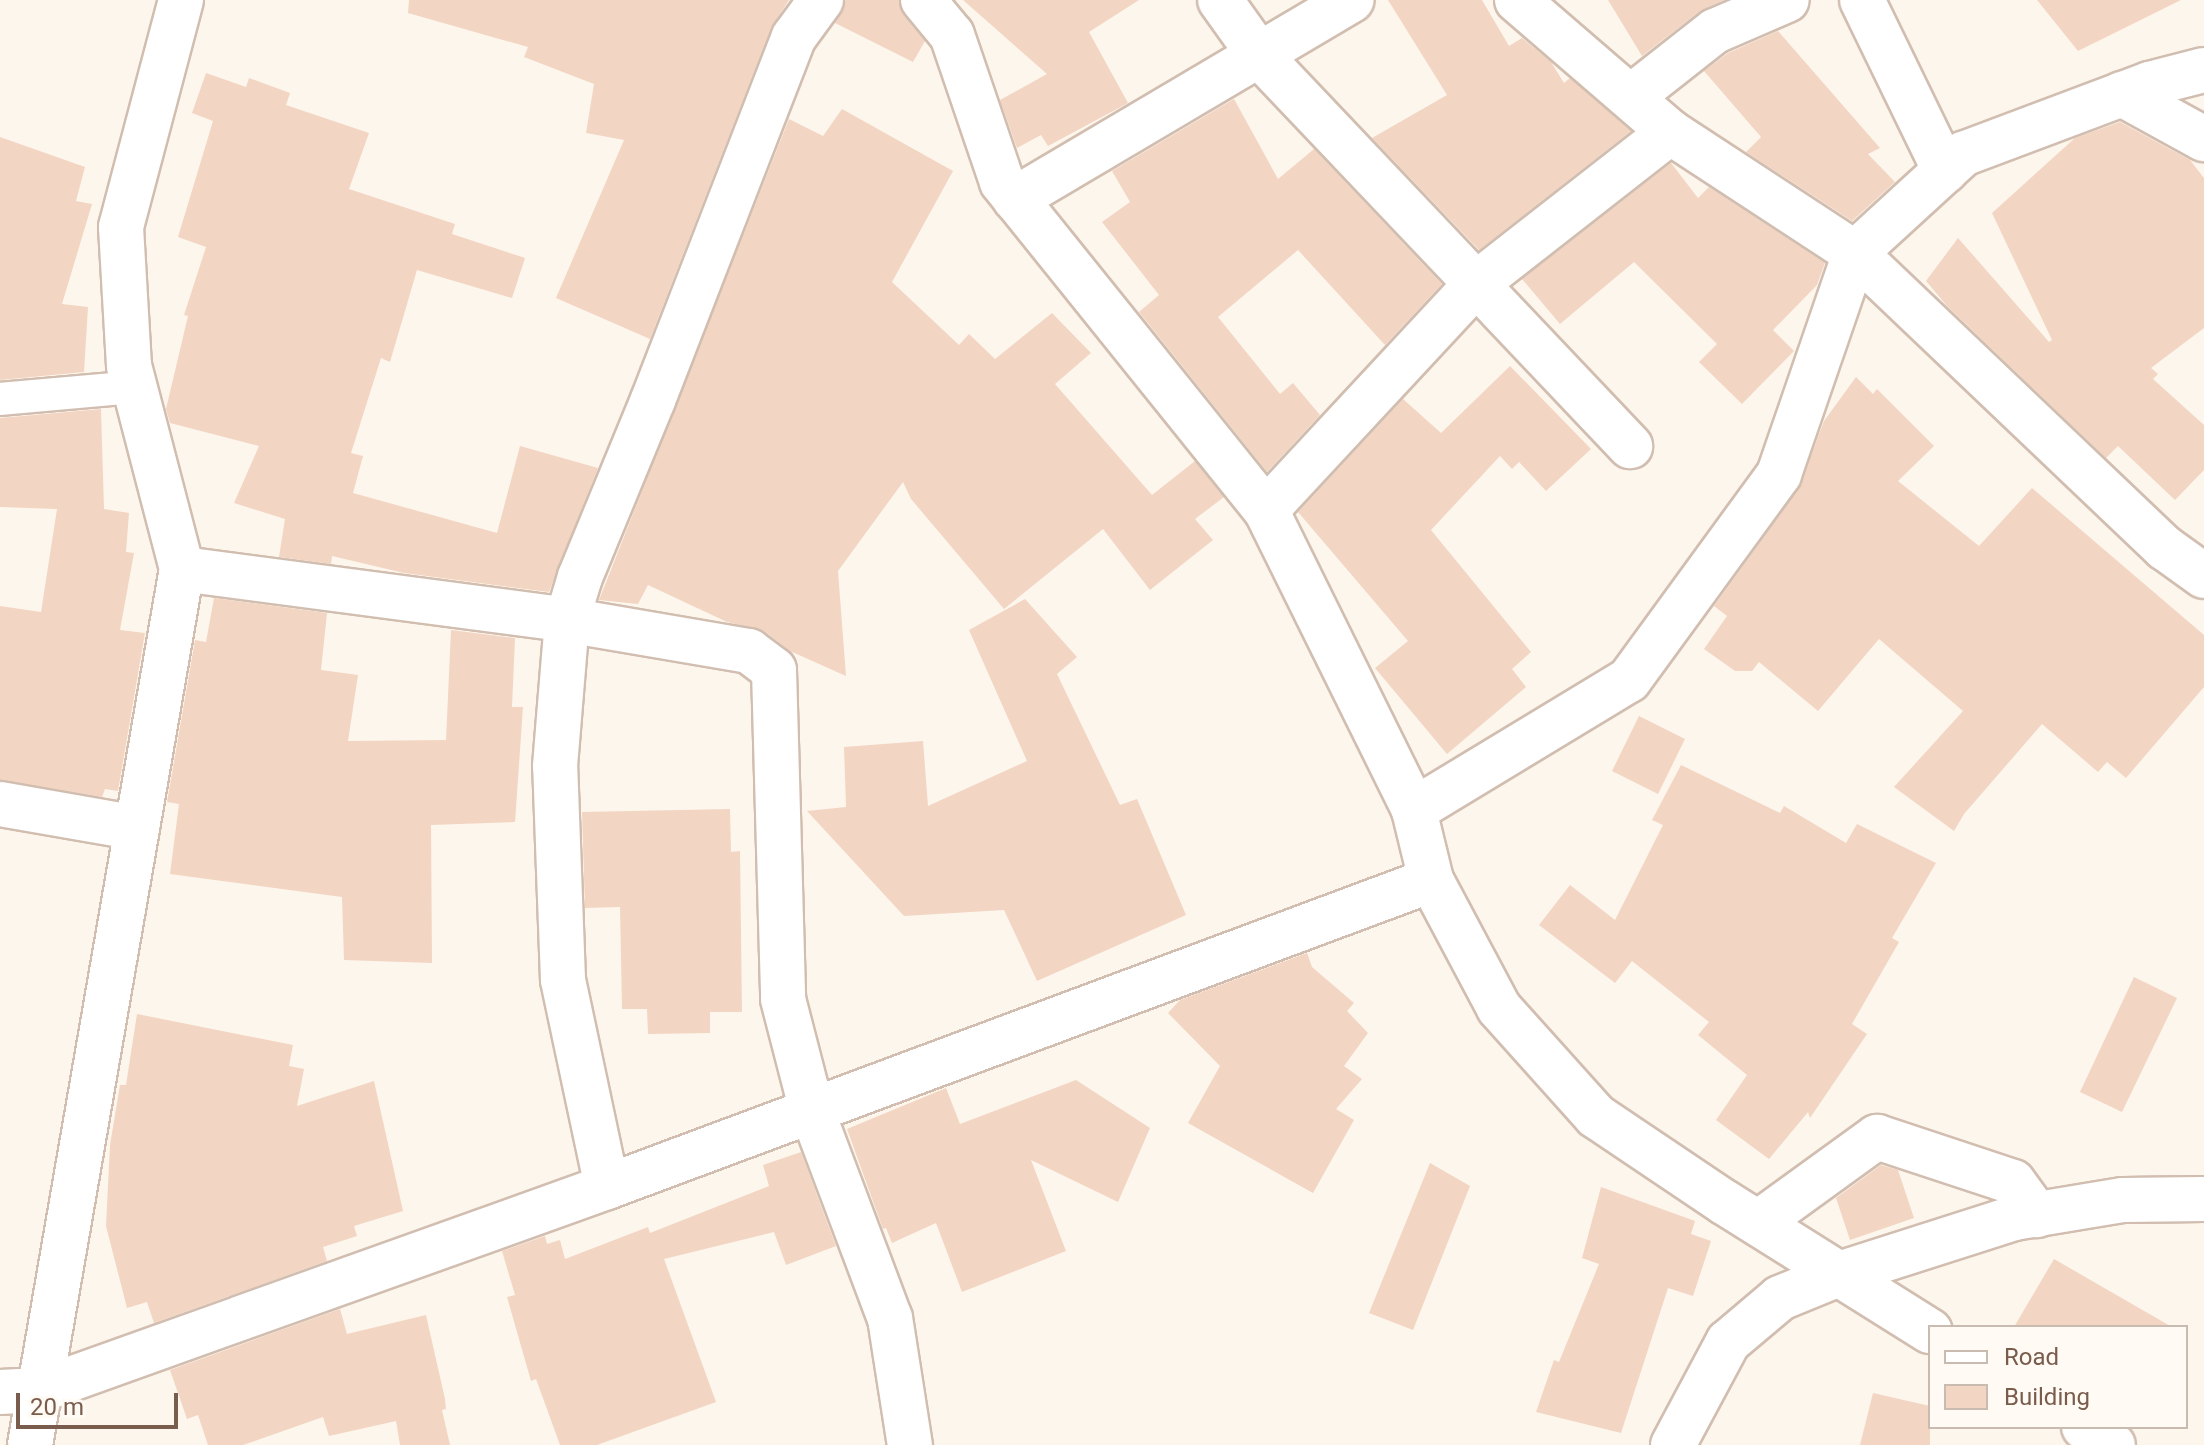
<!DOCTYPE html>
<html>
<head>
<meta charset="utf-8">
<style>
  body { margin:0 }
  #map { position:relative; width:2204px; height:1445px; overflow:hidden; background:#fdf6ec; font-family:Roboto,sans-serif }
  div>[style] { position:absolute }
  .building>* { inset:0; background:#f3d5c3 }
  .roads { filter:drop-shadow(2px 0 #d1beb0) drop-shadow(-2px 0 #d1beb0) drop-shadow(0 2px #d1beb0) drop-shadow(0 -2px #d1beb0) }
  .service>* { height:32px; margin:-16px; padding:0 16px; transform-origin:16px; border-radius:16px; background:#fff }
  .minor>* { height:44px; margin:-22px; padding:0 22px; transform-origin:22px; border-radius:22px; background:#fff }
  .tertiary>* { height:44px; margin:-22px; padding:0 22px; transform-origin:22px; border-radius:22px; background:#fff }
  span { translate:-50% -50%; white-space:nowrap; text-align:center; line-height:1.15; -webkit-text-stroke:8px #fffaf3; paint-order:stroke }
  .legend { position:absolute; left:1928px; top:1325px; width:260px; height:104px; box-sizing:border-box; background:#fffaf3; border:2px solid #cabbb1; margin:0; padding:10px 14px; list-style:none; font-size:24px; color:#7a5c4d }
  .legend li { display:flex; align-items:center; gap:16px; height:40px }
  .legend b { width:40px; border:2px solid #cabbb1 }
  .scale { position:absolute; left:16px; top:1393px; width:162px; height:36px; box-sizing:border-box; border:4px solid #7a5c4d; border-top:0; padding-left:10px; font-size:24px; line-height:28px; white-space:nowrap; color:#7a5c4d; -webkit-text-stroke:6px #fffaf3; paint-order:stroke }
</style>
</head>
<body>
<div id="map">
  <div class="building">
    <div style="clip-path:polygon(409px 0,789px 0,771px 28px,650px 339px,556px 298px,624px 140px,586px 133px,594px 84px,524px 57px,528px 47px,408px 13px)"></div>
    <div style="clip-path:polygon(846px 0,899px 0,904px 16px,925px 41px,913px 62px,835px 23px)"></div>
    <div style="clip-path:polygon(963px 0,1139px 0,1089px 32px,1128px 103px,1048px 146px,1041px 135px,1017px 148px,1000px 100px,1047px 74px)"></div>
    <div style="clip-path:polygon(1388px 0,1482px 0,1509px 46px,1522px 38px,1551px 62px,1564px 83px,1570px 78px,1631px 131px,1479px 250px,1372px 138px,1447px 95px)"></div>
    <div style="clip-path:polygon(1608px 0,1724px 0,1700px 11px,1642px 56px)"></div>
    <div style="clip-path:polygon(2037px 0,2181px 0,2078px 51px)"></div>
    <div style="clip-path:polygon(1778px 31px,1880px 148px,1868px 154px,1895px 182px,1852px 221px,1746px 152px,1761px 137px,1704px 71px,1728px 53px)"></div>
    <div style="clip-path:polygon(206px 73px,246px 87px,249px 78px,290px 93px,286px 105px,369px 133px,349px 189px,455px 224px,452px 234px,525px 258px,512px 298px,417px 270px,390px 362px,381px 358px,351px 453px,363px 456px,353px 493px,497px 533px,520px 446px,598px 468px,549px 592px,404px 573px,332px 556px,331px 564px,279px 557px,285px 519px,234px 503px,259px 446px,170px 423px,166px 409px,188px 316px,184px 315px,206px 247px,178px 237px,213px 121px,192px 113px)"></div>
    <div style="clip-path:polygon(1234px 99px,1278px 179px,1314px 149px,1442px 284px,1385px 345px,1298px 250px,1218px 317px,1280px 394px,1293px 383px,1320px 415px,1267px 472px,1139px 312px,1159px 295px,1102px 222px,1130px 202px,1112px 171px)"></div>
    <div style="clip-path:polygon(842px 109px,953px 171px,892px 282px,959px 345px,969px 334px,995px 359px,1052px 313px,1091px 353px,1055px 384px,1152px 495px,1195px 461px,1224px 497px,1195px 519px,1213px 540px,1150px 590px,1103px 529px,1004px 609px,911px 499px,903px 482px,838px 571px,846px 676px,790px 651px,764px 631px,727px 622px,648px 585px,638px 604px,599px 600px,789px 119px,823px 136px)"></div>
    <div style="clip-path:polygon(2120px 122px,2190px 160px,2204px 178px,2204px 328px,2151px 368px,2158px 374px,2153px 379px,2204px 425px,2204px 470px,2175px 500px,2118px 446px,2106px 458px,1947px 306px,1926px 281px,1958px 238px,2049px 342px,2052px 340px,1992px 213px,2075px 138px)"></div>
    <div style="clip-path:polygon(0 137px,85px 167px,76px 201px,92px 204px,62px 304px,88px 307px,84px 372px,0 380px)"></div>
    <div style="clip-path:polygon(1671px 163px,1698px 198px,1709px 187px,1825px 263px,1817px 285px,1773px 330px,1794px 351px,1742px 404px,1699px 362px,1717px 344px,1634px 262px,1560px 324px,1522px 279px)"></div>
    <div style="clip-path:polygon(1510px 366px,1591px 449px,1546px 491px,1519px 462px,1512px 469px,1500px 456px,1431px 530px,1531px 652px,1512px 669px,1526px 687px,1447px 754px,1375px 668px,1408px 641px,1298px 512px,1403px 399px,1441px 433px)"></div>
    <div style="clip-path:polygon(1856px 377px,1873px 394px,1877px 389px,1934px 446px,1898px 481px,1979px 546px,2032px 488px,2204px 635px,2204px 687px,2126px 778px,2107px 762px,2098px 772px,2042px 724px,1964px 814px,1954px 831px,1894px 787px,1963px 711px,1879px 639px,1818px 711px,1759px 662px,1752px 671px,1735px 671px,1704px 649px,1727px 616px,1714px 606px,1799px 488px,1824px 421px)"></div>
    <div style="clip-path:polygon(101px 409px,104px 509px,129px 513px,126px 552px,134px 553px,120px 630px,145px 633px,118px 791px,105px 789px,102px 797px,0 780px,0 606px,41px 612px,57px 509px,0 507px,0 418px)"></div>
    <div style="clip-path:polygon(214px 598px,327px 613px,321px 670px,358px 675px,348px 741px,446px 740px,451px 630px,515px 638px,512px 707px,523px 707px,515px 822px,431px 825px,432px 963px,344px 960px,342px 897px,170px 874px,179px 804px,167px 802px,195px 640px,206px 642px)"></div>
    <div style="clip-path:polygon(1025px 599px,1077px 657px,1057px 674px,1120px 805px,1137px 799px,1186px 915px,1037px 981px,1004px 910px,904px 916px,807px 811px,846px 807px,844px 747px,923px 741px,928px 806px,1027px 761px,969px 630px)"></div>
    <div style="clip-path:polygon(1639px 716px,1685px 739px,1658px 794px,1612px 771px)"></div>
    <div style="clip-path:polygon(1681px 765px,1780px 813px,1784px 806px,1846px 843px,1857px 824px,1936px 863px,1892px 938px,1899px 942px,1852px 1024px,1867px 1034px,1810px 1118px,1808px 1112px,1769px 1159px,1716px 1120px,1747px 1075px,1698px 1035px,1709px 1022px,1632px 961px,1615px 983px,1539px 925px,1570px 885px,1615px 920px,1663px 825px,1652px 820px)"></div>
    <div style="clip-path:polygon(730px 809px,731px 852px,740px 851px,742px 1012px,710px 1012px,710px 1033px,648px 1034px,647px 1009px,622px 1009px,620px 907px,585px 908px,582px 812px)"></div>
    <div style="clip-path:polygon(1307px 953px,1312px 967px,1354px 1003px,1347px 1011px,1368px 1033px,1344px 1066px,1362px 1079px,1336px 1109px,1354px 1120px,1313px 1193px,1188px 1123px,1220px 1066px,1168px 1013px,1180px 1000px)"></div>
    <div style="clip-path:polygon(2134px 977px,2177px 998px,2122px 1112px,2080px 1092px)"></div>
    <div style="clip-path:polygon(137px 1014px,293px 1045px,289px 1066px,304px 1069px,297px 1106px,374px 1081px,403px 1211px,354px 1226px,357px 1236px,323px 1247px,327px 1261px,154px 1323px,147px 1302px,127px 1308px,106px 1226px,110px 1145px,120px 1085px,126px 1085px)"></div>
    <div style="clip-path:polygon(1076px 1080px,1150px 1128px,1118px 1202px,1031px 1160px,1066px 1251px,962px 1292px,936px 1223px,892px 1243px,886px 1228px,883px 1229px,847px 1129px,946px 1088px,960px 1124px)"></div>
    <div style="clip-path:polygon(801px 1152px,836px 1246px,786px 1265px,774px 1232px,664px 1259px,716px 1402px,597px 1445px,560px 1445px,536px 1379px,531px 1381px,507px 1297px,515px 1295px,502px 1251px,545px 1236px,547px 1244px,560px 1240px,565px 1259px,648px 1227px,650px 1233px,769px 1186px,763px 1165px)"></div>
    <div style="clip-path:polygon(1430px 1163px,1470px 1186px,1413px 1330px,1369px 1313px)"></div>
    <div style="clip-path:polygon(1881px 1165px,1898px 1170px,1914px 1218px,1850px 1240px,1836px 1198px)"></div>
    <div style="clip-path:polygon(1601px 1187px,1695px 1221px,1691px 1234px,1711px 1241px,1693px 1296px,1668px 1288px,1621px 1433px,1536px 1412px,1554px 1360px,1559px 1362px,1599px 1264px,1582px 1258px)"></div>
    <div style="clip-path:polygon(2054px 1259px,2172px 1327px,2014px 1327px)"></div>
    <div style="clip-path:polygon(340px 1309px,347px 1334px,426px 1315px,445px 1399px,446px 1409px,442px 1410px,450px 1445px,400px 1445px,396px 1421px,329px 1436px,323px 1417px,243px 1445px,208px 1445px,198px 1415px,187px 1419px,170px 1370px)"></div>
    <div style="clip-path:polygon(1873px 1393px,1930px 1406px,1930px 1445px,1860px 1445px)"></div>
  </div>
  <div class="roads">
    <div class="service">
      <div style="left:0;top:399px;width:135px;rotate:-5.1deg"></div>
    </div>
    <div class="minor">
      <div style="left:923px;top:0;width:45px;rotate:50.4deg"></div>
      <div style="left:952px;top:35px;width:155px;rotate:71.2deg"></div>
      <div style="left:1002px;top:182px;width:421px;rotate:51.2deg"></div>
      <div style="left:1266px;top:510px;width:335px;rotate:63.7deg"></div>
      <div style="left:1414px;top:810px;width:72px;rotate:76.3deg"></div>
      <div style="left:1431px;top:880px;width:145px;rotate:62deg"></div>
      <div style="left:1499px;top:1008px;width:145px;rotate:48.1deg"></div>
      <div style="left:1596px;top:1116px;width:154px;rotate:33.9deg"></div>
      <div style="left:1724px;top:1202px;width:243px;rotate:32.1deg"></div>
      <div style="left:1220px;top:0;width:69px;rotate:54.5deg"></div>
      <div style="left:1260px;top:56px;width:538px;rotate:46.51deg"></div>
      <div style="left:1517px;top:0;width:202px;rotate:40.8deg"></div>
      <div style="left:1670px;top:132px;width:221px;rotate:33.2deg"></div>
      <div style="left:1855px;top:253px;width:428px;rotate:43.6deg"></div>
      <div style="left:2165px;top:548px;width:48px;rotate:35.7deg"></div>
      <div style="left:1862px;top:0;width:190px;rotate:64.1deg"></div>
      <div style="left:2122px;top:94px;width:94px;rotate:28.8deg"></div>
      <div style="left:1631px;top:97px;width:107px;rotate:-38.2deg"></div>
      <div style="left:1715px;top:31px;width:78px;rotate:-23.3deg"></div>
      <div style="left:1015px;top:199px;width:391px;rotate:-30.6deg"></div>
      <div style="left:1266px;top:510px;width:310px;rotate:-47.1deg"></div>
      <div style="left:1477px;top:283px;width:245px;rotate:-38deg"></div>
      <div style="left:182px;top:569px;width:388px;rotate:7.5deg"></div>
      <div style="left:567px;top:620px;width:185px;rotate:9.7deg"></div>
      <div style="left:749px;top:651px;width:31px;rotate:37deg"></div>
      <div style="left:774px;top:670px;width:329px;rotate:88.4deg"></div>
      <div style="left:783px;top:999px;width:116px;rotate:75.5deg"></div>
      <div style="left:812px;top:1111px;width:221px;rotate:69.4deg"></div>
      <div style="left:890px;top:1318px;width:129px;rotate:81.1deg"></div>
      <div style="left:0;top:804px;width:139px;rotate:9.9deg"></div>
      <div style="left:1414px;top:810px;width:251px;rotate:-31.2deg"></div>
      <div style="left:1629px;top:680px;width:255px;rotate:-53.9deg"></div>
      <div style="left:1779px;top:474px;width:234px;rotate:-71deg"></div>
      <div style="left:1855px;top:253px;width:147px;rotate:-42.5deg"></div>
      <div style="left:1963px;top:154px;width:199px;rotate:-20.6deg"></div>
      <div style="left:2149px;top:84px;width:57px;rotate:-14.3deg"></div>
      <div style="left:607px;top:1187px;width:212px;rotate:-102deg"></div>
      <div style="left:563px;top:980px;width:214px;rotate:-92.1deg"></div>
      <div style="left:555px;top:766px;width:146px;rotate:-85.3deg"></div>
      <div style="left:567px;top:620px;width:45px;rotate:-73.2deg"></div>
      <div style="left:580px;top:577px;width:191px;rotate:-67.6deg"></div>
      <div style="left:653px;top:400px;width:389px;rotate:-68.8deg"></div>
      <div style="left:794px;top:37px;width:46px;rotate:-53.9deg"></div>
      <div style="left:1758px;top:1223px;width:147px;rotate:-35.9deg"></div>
      <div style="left:1877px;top:1137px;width:143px;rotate:18.3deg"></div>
      <div style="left:2013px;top:1182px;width:41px;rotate:54deg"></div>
      <div style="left:0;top:1392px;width:40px;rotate:-2.9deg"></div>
      <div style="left:40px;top:1390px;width:602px;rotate:-19.7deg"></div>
      <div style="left:607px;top:1187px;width:879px;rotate:-20.43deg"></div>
      <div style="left:2084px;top:1427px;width:34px;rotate:32deg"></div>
      <div style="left:30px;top:1445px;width:889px;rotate:-80.16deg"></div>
      <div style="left:182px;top:569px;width:210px;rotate:-104.6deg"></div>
      <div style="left:129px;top:366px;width:139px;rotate:-93.3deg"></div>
      <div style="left:121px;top:227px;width:235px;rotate:-75.2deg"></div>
    </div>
    <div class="tertiary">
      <div style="left:1673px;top:1445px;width:117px;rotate:-61.9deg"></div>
      <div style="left:1728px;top:1342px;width:68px;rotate:-40.2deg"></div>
      <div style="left:1780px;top:1298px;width:64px;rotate:-22.1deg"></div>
      <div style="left:1839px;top:1274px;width:184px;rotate:-17.7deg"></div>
      <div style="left:2014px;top:1218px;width:110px;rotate:-9.4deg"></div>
      <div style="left:2123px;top:1200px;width:81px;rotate:-0.7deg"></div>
    </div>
  </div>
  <ul class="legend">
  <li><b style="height:10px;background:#fff"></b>Road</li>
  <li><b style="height:22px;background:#f3d5c3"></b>Building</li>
  </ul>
  <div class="scale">20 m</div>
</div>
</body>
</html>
